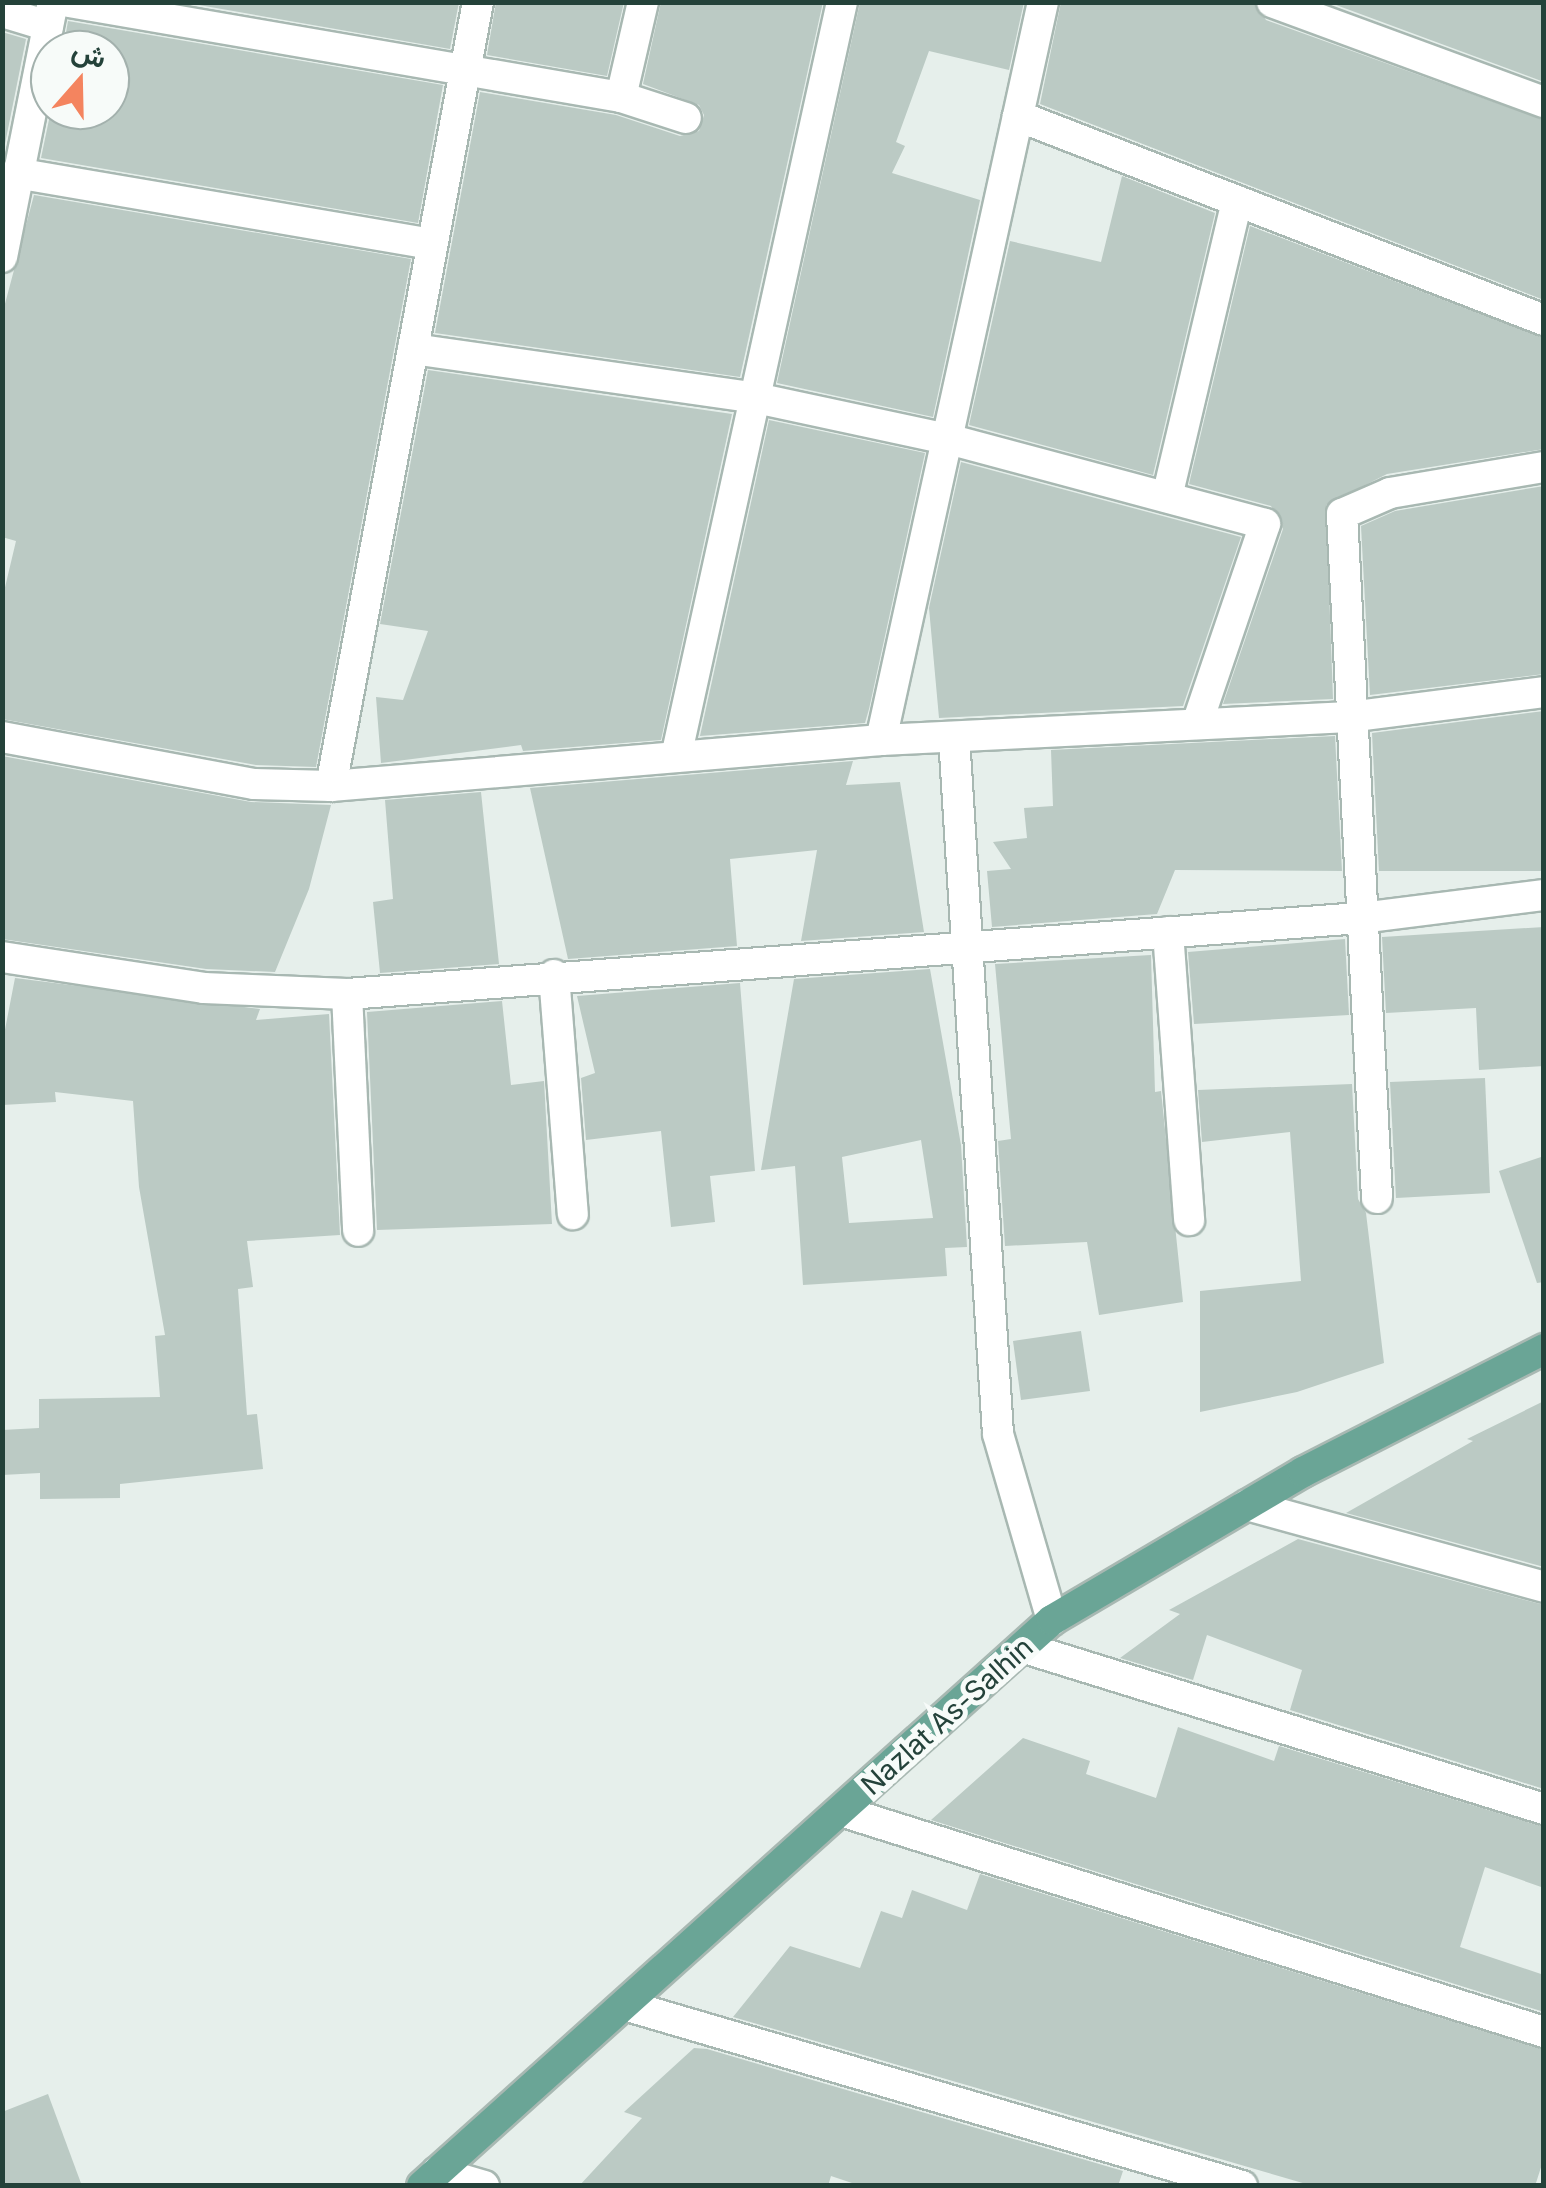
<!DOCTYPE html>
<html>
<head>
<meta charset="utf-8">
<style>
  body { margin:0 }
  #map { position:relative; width:1546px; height:2188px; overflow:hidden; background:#e6efeb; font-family:Inter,Vazirmatn,sans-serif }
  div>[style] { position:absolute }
  .building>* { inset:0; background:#bbcac4 }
  .roads { filter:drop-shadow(2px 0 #a8b8b2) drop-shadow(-2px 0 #a8b8b2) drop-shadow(0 2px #a8b8b2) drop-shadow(0 -2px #a8b8b2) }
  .street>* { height:30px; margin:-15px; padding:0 15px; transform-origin:15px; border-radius:15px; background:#fff }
  .primary>* { height:30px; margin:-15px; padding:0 15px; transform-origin:15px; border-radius:15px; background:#6aa596 }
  span { translate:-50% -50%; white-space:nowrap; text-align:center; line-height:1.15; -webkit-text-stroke:10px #f7fbf9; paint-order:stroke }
  .street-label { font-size:28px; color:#24423a }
  .frame { position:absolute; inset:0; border:5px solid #24423a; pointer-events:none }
  .north { position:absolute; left:30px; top:30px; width:100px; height:100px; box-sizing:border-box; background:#f7fbf9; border:2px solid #a3b1ad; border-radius:50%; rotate:20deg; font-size:28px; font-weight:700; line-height:40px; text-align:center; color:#24423a }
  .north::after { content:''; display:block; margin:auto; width:35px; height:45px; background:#f4845f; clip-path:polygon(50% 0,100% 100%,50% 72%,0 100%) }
</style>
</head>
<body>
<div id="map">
  <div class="building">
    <div style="clip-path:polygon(182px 2px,459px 2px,450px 49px)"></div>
    <div style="clip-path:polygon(496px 2px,624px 2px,607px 76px,487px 55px)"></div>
    <div style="clip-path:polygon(661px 2px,823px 2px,740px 377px,435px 333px,480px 92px,616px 115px,680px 136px,699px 131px,704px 115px,699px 105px,643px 84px)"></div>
    <div style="clip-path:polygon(860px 2px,1024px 2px,1009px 70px,929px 51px,896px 142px,905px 146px,892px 173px,980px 200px,933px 417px,777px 383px)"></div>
    <div style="clip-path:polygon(1061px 2px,1254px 2px,1266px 20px,1544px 120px,1544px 300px,1040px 104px)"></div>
    <div style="clip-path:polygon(1328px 2px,1544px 2px,1544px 82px)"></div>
    <div style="clip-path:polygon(68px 21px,443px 85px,418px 223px,41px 158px,51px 110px,110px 110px,110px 50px,63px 50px)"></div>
    <div style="clip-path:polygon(2px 32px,26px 39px,2px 159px)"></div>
    <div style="clip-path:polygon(1122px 176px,1215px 213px,1153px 475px,969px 425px,1010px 241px,1101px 262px)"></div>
    <div style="clip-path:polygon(34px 195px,411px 259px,316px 767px,256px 765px,2px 719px,2px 600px,16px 541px,2px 537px,2px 315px)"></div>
    <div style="clip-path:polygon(1250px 226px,1544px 338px,1544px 449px,1387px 474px,1326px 505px,1333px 699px,1223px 704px,1283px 529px,1271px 506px,1189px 484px)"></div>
    <div style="clip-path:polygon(428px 370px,732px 414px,661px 740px,523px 751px,521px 745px,381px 763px,376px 697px,403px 700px,428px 631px,380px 624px)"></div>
    <div style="clip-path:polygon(769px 420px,925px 453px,869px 709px,865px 723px,700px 736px)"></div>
    <div style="clip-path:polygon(961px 462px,1241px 537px,1183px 706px,939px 718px,929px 608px)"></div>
    <div style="clip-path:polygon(1544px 486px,1544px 674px,1370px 695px,1361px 526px,1395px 511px)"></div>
    <div style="clip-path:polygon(1544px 711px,1544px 871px,1379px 871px,1372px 733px)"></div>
    <div style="clip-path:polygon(1335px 736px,1342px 871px,1175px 870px,1157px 914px,992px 927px,987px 871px,1011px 869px,993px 842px,1027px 838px,1024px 808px,1053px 806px,1051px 750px)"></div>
    <div style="clip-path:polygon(2px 756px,251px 802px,331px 805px,309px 889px,275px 972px,206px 969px,2px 939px)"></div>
    <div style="clip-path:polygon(853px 761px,846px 785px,900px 782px,924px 932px,801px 941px,817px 850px,730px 859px,737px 946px,568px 959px,530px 788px)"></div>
    <div style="clip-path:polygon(481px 792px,499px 964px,380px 973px,373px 902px,393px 899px,385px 800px)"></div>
    <div style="clip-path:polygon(1544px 927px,1544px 1066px,1479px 1070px,1476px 1008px,1386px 1013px,1382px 937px)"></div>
    <div style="clip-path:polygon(1345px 939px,1349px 1015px,1194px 1024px,1188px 952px)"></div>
    <div style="clip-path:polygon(1151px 955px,1155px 1092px,1161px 1091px,1183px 1302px,1099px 1315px,1087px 1242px,1005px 1246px,998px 1141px,1011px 1139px,995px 964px)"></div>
    <div style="clip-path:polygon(evenodd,930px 969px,961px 1145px,967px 1247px,945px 1248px,947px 1276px,803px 1285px,795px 1166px,761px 1170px,794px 979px,930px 969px,921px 1140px,933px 1218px,849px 1223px,842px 1157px,921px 1140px)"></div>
    <div style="clip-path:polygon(15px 978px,260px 1009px,256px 1020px,329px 1014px,340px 1235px,247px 1241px,253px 1287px,238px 1289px,247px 1415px,257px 1414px,263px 1469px,120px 1484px,120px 1498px,40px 1499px,40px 1473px,2px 1475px,2px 1430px,39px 1428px,39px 1399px,160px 1397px,155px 1336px,165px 1335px,139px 1187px,133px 1101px,55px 1092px,56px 1102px,2px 1105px,2px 1045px)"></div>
    <div style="clip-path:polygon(740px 983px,755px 1171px,710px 1176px,715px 1222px,671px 1227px,661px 1131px,586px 1140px,581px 1078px,595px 1073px,577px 996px)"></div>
    <div style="clip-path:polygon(502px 1001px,511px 1085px,544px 1081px,552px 1224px,377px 1230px,367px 1012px)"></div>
    <div style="clip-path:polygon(1485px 1078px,1490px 1193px,1396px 1198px,1390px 1082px)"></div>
    <div style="clip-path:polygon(1352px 1084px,1358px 1199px,1366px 1213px,1384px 1363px,1297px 1392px,1200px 1412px,1200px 1291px,1301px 1281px,1290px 1132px,1202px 1142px,1198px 1090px)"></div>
    <div style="clip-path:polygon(1544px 1156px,1544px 1282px,1537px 1283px,1499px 1171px)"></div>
    <div style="clip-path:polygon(1081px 1331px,1090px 1391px,1021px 1400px,1013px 1341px)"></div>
    <div style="clip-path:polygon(1544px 1401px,1544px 1567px,1346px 1513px,1473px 1441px,1467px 1439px)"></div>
    <div style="clip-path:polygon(1298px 1539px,1544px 1605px,1544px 1789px,1290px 1710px,1302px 1670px,1207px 1635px,1193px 1680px,1120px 1658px,1180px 1614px,1169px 1610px)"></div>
    <div style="clip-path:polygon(1178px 1727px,1274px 1761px,1279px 1746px,1544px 1827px,1544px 1888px,1485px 1867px,1460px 1947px,1544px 1975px,1544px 2012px,931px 1820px,1023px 1738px,1090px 1761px,1086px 1774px,1156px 1798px)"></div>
    <div style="clip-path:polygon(980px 1874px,1544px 2050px,1544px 2158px,1535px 2186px,1313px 2186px,733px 2017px,790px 1946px,860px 1968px,881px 1911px,902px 1918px,912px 1890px,967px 1910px)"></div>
    <div style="clip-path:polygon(694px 2048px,707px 2049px,1123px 2171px,1118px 2186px,861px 2186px,831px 2176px,828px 2186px,579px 2186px,642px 2118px,624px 2112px)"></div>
    <div style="clip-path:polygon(48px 2094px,82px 2186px,2px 2186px,2px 2112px)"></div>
  </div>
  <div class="roads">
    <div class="street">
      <div style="left:69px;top:2px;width:560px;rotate:9.77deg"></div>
      <div style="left:621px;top:97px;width:68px;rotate:17.9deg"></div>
      <div style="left:1272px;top:2px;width:290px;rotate:20.2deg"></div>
      <div style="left:2px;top:12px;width:48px;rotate:16.9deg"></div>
      <div style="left:621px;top:97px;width:98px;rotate:-77deg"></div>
      <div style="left:1018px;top:116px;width:564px;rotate:21.2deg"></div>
      <div style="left:16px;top:173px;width:422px;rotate:9.7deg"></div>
      <div style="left:2px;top:257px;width:260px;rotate:-78.7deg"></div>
      <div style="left:413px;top:349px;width:346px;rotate:8.1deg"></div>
      <div style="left:756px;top:398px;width:196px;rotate:12.1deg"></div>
      <div style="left:948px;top:439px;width:328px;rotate:15deg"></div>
      <div style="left:1265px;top:524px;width:211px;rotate:108.8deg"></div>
      <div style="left:1167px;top:497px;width:304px;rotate:-76.7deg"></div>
      <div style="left:2px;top:737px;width:256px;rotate:10.6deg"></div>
      <div style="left:254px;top:784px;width:77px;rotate:1.5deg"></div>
      <div style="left:331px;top:786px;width:552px;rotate:-4.78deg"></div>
      <div style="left:881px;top:740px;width:469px;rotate:-2.8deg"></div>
      <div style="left:1349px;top:717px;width:197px;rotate:-7.3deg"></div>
      <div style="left:954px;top:737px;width:698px;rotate:86.39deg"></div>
      <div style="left:998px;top:1434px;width:194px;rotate:73.8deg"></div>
      <div style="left:881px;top:740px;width:756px;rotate:-77.62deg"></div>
      <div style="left:676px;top:757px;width:773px;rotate:-77.6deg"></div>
      <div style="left:331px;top:786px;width:798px;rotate:-79.38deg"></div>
      <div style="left:1168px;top:932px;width:289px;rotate:85.8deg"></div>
      <div style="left:2px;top:957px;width:204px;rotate:8.7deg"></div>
      <div style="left:204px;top:988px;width:143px;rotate:2.4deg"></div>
      <div style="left:347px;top:994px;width:1017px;rotate:-4.29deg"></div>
      <div style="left:1361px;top:918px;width:184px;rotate:-7.2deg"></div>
      <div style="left:554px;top:975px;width:240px;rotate:85.5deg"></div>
      <div style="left:347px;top:994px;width:237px;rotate:87.3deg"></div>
      <div style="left:1377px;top:1198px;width:685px;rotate:-92.93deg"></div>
      <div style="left:1342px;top:514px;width:52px;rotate:-23.6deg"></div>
      <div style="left:1390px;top:493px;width:156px;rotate:-9.6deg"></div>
      <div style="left:1247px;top:1505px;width:308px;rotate:15.4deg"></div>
      <div style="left:1025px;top:1648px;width:543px;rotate:17.23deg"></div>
      <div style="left:841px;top:1811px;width:737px;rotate:17.45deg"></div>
      <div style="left:628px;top:2006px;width:640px;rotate:16.34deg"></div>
      <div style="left:437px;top:2172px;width:49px;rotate:16.6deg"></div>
    </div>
    <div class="primary">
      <div style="left:422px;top:2186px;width:847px;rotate:-41.94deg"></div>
      <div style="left:1052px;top:1620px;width:291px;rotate:-30.5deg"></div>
      <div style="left:1303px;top:1472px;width:271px;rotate:-27deg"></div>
    </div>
  </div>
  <div class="street-label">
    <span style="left:947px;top:1716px;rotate:-42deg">Nazlat As-Salhin</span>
  </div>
  <div class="frame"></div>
  <div class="north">ش</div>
</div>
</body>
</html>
